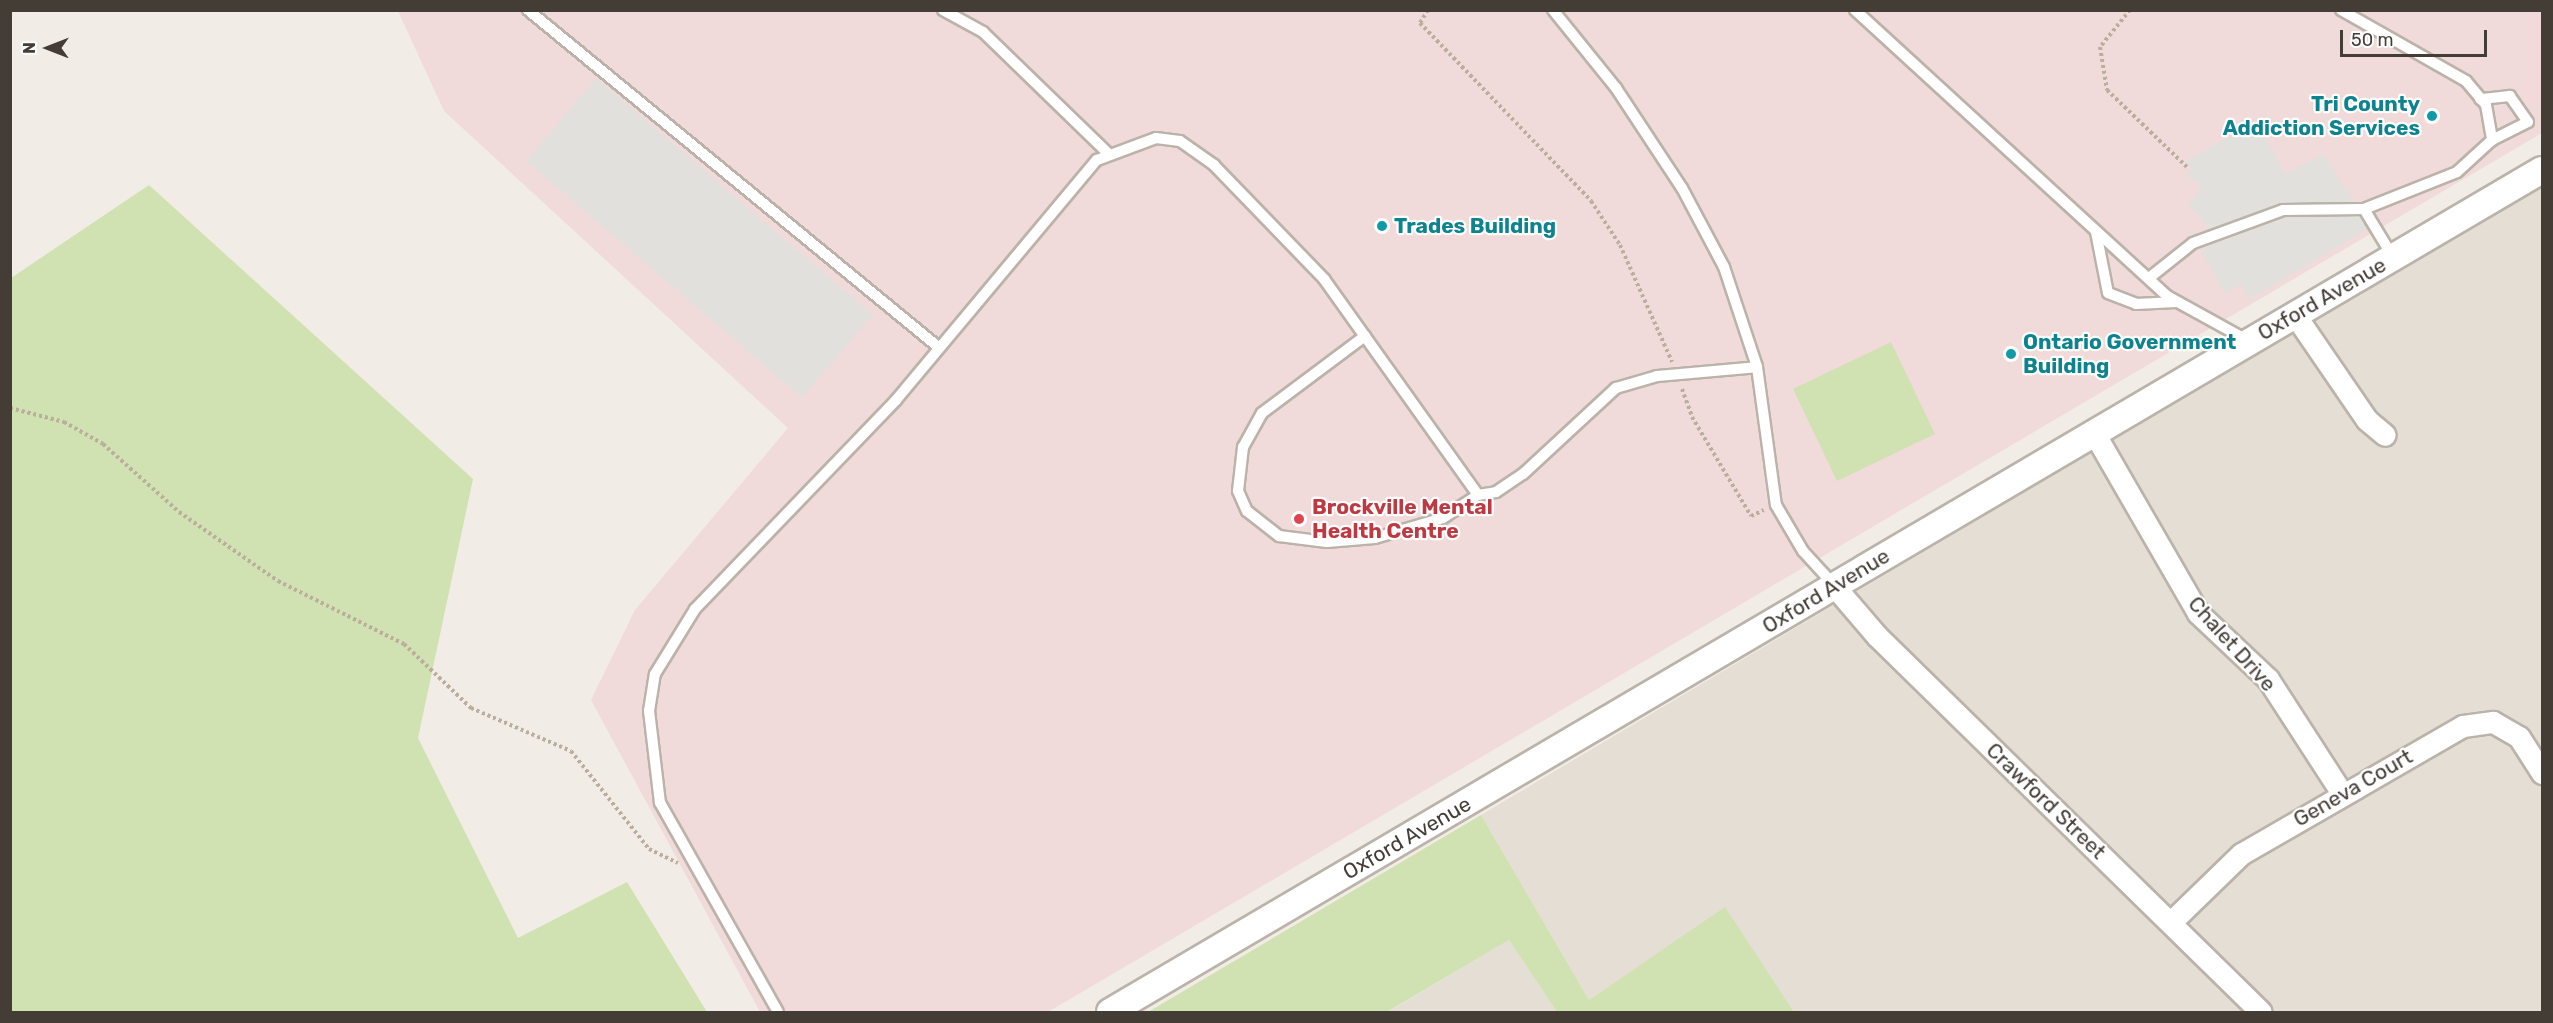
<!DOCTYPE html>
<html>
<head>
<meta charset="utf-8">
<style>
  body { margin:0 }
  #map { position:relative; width:2553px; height:1023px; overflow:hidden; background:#f1ede6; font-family:Rubik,sans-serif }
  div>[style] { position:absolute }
  .residential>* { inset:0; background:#e4ded4 }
  .medical>* { inset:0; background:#f0dbda }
  .green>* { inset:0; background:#d0e1b2 }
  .parking>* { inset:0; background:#e2e0dd }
  .path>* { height:4px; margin-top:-2px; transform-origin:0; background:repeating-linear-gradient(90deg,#bbae9c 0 3px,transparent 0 6px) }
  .roads { filter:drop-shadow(2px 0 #bbb3a9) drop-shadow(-2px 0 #bbb3a9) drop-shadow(0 2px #bbb3a9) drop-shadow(0 -2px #bbb3a9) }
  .service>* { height:10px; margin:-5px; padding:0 5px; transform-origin:5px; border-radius:5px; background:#fff }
  .minor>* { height:21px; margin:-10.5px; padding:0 10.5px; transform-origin:10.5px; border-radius:10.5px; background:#fff }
  .tertiary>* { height:26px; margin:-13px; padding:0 13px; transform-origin:13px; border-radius:13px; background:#fff }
  .dots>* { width:16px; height:16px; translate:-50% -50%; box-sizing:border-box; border:3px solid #fff; border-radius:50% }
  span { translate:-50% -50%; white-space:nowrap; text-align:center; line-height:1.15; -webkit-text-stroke:4.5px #fff; paint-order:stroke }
  .culture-label { font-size:21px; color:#0d838f; font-weight:700 }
  .right { translate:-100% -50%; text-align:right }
  .left { translate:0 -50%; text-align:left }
  .street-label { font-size:21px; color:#433d36 }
  .health-label { font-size:21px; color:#be3a42; font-weight:700 }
  .frame { position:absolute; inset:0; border:12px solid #433d36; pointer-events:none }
  .north { position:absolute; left:18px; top:18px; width:60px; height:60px; -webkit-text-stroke:4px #fff; paint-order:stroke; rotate:270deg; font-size:16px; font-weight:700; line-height:24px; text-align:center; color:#433d36 }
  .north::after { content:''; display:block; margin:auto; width:21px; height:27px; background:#433d36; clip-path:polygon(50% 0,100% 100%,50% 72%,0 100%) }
  .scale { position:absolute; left:2340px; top:30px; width:147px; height:27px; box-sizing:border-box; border:3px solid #433d36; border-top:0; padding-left:8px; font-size:18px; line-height:21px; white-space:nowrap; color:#433d36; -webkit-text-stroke:4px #fff; paint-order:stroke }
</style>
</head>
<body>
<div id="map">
  <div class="residential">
    <div style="clip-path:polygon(2542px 184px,2542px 1012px,1794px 1012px,1725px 908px,1589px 1000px,1481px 815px)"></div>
    <div style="clip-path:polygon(1509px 940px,1557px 1012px,1388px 1012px)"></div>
  </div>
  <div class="medical">
    <div style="clip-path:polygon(398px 11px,2542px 11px,2542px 133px,1048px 1012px,760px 1012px,591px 700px,635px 610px,788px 428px,444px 111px)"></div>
  </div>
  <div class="green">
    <div style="clip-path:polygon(149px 185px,473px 479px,418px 738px,518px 938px,627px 882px,707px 1012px,11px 1012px,11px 278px)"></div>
    <div style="clip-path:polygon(1891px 342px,1935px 434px,1837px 481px,1793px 389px)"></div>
    <div style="clip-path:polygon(1481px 815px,1589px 1000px,1725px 907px,1794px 1012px,1557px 1012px,1509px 940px,1387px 1012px,1148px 1012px)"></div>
  </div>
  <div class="parking">
    <div style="clip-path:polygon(596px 78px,873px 315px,802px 398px,526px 161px)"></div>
    <div style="clip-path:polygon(2257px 121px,2285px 174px,2323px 154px,2371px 227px,2250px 299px,2241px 285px,2225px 294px,2200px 250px,2219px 239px,2188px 205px,2202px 188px,2186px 174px,2192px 169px,2185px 161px)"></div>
  </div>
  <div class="path">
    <div style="left:1428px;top:10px;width:15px;rotate:122deg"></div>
    <div style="left:1420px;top:23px;width:247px;rotate:46.1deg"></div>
    <div style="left:1591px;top:201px;width:53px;rotate:56.6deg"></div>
    <div style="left:1620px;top:245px;width:128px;rotate:66deg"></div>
    <div style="left:2130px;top:10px;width:48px;rotate:129deg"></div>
    <div style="left:2100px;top:47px;width:44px;rotate:80.8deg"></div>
    <div style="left:2107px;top:90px;width:111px;rotate:43.9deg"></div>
    <div style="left:1682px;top:389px;width:30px;rotate:70deg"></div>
    <div style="left:1692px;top:417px;width:115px;rotate:59.2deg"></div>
    <div style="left:1751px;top:516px;width:14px;rotate:-25deg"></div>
    <div style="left:10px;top:408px;width:56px;rotate:14.5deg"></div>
    <div style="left:64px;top:422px;width:45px;rotate:29.4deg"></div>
    <div style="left:103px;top:444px;width:102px;rotate:41.8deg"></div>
    <div style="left:179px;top:512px;width:121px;rotate:34.9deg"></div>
    <div style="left:278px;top:581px;width:141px;rotate:26.6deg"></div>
    <div style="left:404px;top:644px;width:93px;rotate:43.7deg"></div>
    <div style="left:471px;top:708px;width:109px;rotate:23.3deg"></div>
    <div style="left:571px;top:751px;width:125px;rotate:51.5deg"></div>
    <div style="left:649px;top:849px;width:32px;rotate:26deg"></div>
  </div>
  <div class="roads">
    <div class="service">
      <div style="left:528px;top:10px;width:529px;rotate:39.4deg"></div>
      <div style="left:943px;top:10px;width:46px;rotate:28.8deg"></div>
      <div style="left:983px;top:32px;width:175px;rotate:44.1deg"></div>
      <div style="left:1553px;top:10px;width:100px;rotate:51.1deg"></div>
      <div style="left:1616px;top:88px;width:120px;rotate:56.6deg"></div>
      <div style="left:1682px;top:188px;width:89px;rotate:62deg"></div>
      <div style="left:1724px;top:267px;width:105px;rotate:71.7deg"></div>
      <div style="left:1757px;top:367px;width:139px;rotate:82.2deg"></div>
      <div style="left:1776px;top:505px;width:53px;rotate:59.6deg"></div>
      <div style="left:1803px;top:551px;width:46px;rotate:47.6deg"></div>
      <div style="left:1855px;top:10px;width:423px;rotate:42.5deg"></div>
      <div style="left:2167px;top:296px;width:94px;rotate:28.8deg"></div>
      <div style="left:2341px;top:10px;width:144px;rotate:29.6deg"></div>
      <div style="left:2466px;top:81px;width:31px;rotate:50deg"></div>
      <div style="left:2486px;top:105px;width:36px;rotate:80deg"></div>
      <div style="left:2364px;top:209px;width:56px;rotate:58.9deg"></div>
      <div style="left:2096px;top:232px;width:62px;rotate:78.9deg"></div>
      <div style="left:2108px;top:293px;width:30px;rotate:21deg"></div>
      <div style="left:2136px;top:304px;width:40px;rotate:-2.9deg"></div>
      <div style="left:2149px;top:278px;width:56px;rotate:-38.5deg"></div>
      <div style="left:2193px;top:243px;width:96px;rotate:-20.1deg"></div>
      <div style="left:2283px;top:210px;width:81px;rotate:-0.7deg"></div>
      <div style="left:2364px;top:209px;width:100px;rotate:-21.7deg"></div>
      <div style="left:2457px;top:172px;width:47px;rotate:-42.4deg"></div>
      <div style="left:2492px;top:140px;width:40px;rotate:-26.6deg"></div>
      <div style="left:2528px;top:122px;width:32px;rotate:-125deg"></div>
      <div style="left:2510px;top:96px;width:30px;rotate:174deg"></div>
      <div style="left:1365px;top:336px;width:129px;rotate:143.2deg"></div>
      <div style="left:1262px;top:413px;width:39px;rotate:119deg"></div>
      <div style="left:1243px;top:447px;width:44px;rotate:96.5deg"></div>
      <div style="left:1238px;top:491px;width:22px;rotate:66deg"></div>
      <div style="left:1247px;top:511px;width:41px;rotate:38deg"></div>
      <div style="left:1279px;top:536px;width:48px;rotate:7.1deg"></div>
      <div style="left:1327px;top:542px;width:48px;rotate:-4.8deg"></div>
      <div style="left:1375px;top:538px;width:71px;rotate:-16.4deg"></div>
      <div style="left:1443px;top:518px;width:42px;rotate:-33.3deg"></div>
      <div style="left:778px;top:1012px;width:240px;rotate:-119.4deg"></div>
      <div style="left:660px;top:803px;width:93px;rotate:-96.8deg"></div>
      <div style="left:649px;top:711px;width:37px;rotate:-81deg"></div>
      <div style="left:655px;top:674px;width:76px;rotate:-58.4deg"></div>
      <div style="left:695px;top:609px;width:290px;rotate:-46.1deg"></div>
      <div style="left:896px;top:400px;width:313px;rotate:-50.1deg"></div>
      <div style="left:1097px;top:160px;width:63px;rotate:-20.4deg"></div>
      <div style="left:1156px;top:138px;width:24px;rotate:7deg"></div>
      <div style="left:1180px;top:141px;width:42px;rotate:35.2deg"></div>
      <div style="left:1214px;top:165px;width:158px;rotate:46deg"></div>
      <div style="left:1324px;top:279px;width:265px;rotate:54.5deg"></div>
      <div style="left:1478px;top:495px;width:18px;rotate:-9deg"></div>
      <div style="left:1496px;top:492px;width:32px;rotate:-34deg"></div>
      <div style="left:1523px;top:474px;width:127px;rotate:-42.8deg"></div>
      <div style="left:1616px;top:388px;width:43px;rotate:-16.3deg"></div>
      <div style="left:1657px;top:376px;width:100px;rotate:-5.1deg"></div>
    </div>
    <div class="minor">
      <div style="left:2295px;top:315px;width:127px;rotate:55.6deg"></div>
      <div style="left:2367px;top:420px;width:23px;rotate:40deg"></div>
      <div style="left:2093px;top:431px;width:210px;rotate:60deg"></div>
      <div style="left:2198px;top:613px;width:96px;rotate:43.3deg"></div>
      <div style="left:2268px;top:679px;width:135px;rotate:57.1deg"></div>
      <div style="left:1835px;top:587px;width:65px;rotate:49.4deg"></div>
      <div style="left:1877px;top:636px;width:537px;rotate:44.4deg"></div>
      <div style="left:2171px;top:922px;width:98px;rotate:-44.2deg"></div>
      <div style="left:2241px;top:854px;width:256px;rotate:-30deg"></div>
      <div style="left:2463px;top:726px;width:30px;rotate:-8deg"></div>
      <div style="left:2493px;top:722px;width:30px;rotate:30deg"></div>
      <div style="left:2519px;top:737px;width:43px;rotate:57.4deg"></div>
    </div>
    <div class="tertiary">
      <div style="left:1110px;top:1012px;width:1661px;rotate:-30.46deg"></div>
    </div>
  </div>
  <div class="dots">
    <div style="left:2432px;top:116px;background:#0f9aa8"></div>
    <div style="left:1382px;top:226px;background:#0f9aa8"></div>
    <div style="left:2011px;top:354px;background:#0f9aa8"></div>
    <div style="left:1299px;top:519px;background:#e0444e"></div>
  </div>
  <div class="culture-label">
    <span class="right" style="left:2420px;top:116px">Tri County<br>Addiction Services</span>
    <span class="left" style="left:1394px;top:226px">Trades Building</span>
    <span class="left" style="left:2023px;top:354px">Ontario Government<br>Building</span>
  </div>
  <div class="street-label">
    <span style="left:2322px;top:299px;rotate:-30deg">Oxford Avenue</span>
    <span style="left:1826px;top:591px;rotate:-31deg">Oxford Avenue</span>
    <span style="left:2232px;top:644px;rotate:48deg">Chalet Drive</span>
    <span style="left:2353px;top:788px;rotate:-30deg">Geneva Court</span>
    <span style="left:2046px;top:801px;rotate:44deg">Crawford Street</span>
    <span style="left:1407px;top:838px;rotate:-30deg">Oxford Avenue</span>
  </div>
  <div class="health-label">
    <span class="left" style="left:1312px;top:519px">Brockville Mental<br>Health Centre</span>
  </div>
  <div class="frame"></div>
  <div class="north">N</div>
  <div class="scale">50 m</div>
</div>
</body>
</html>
